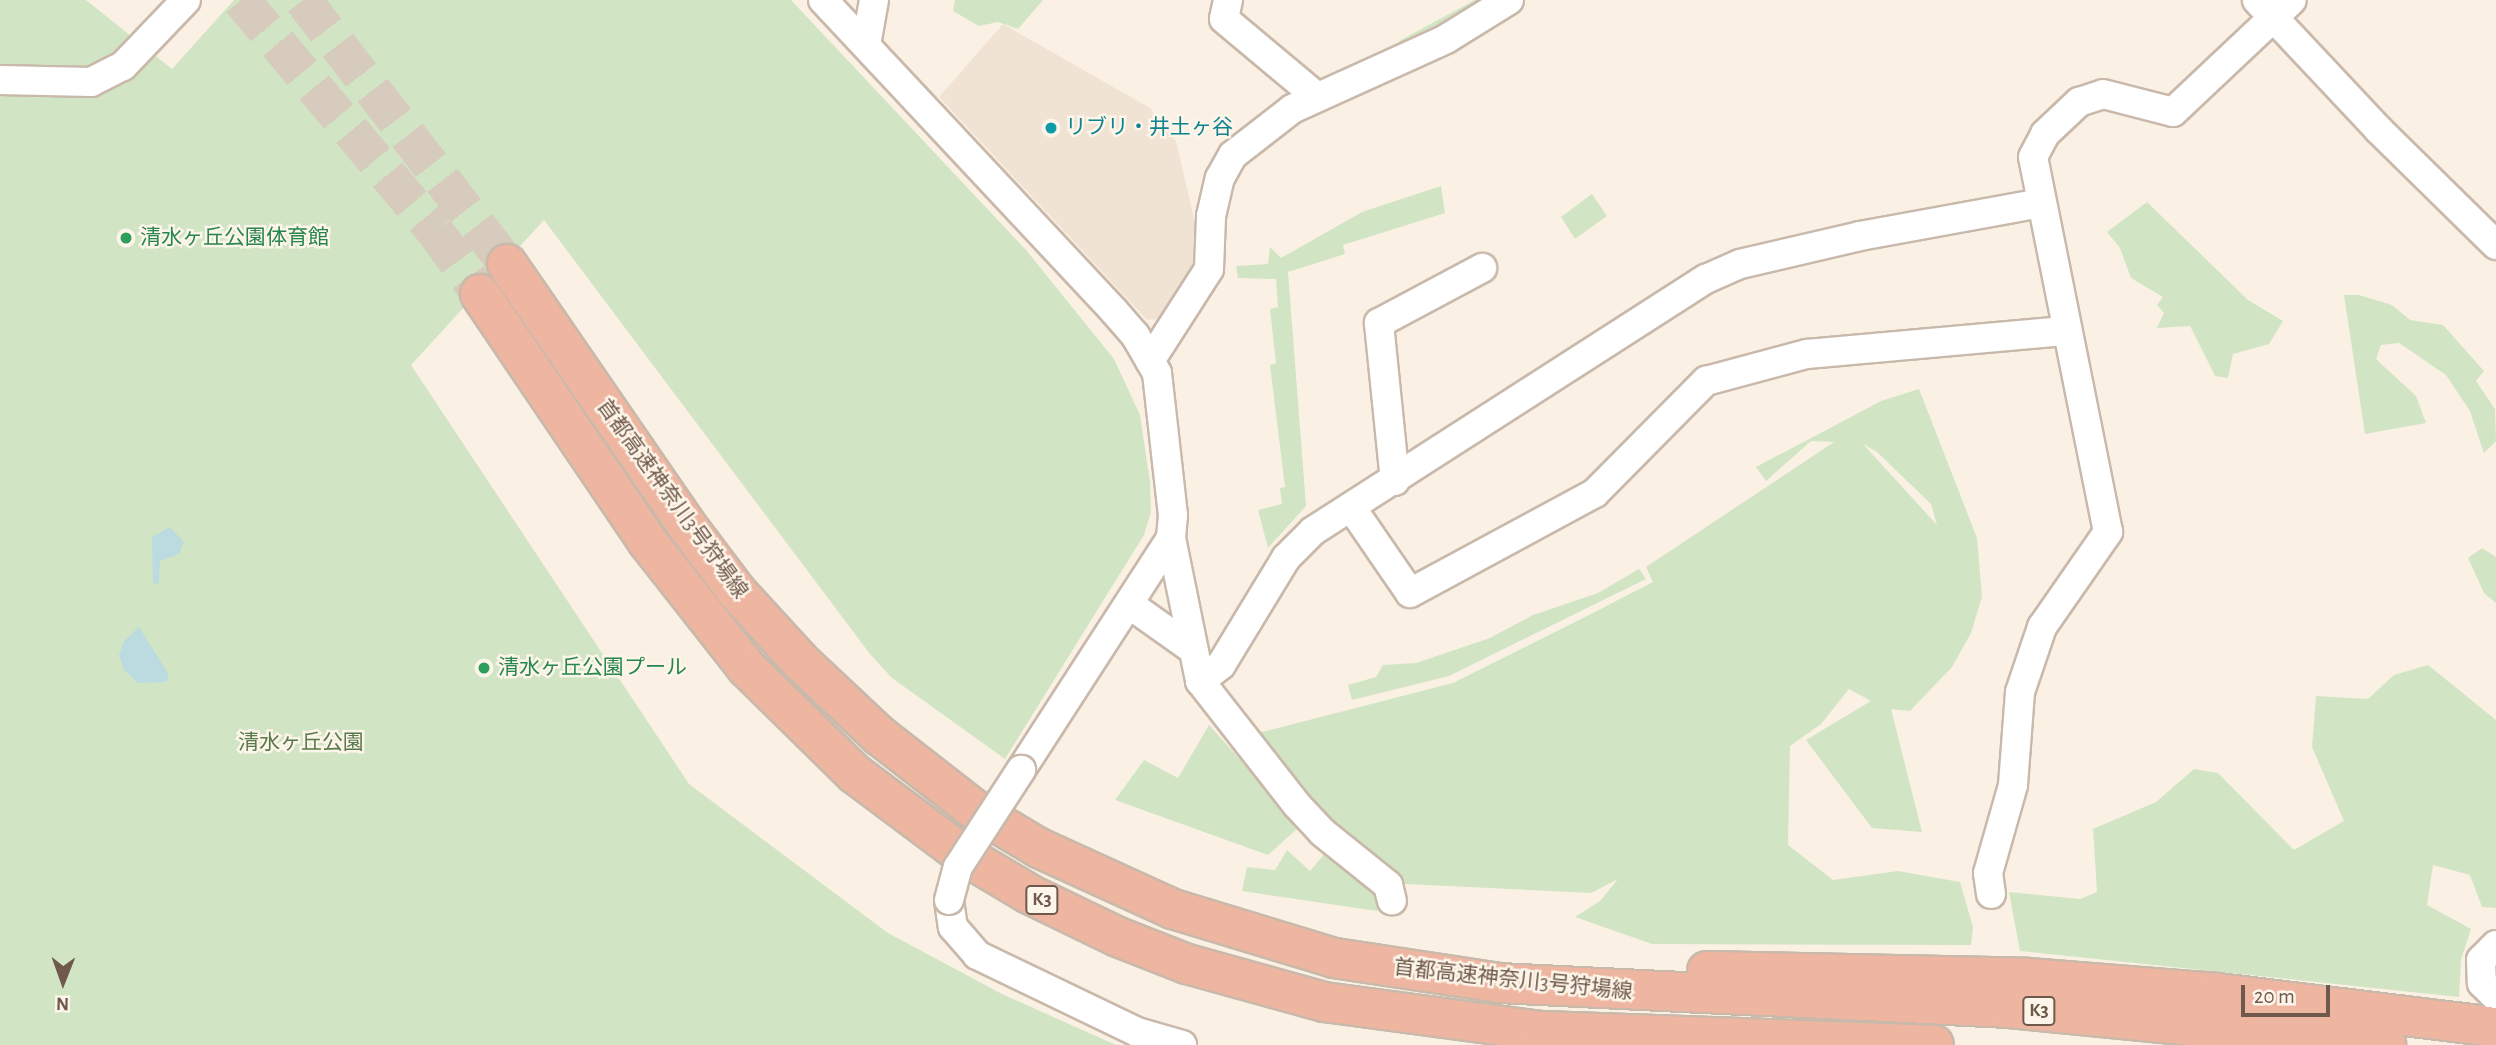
<!DOCTYPE html>
<html>
<head>
<meta charset="utf-8">
<style>
  body { margin:0 }
  #map { position:relative; width:2496px; height:1045px; overflow:hidden; background:#faf1e4; font-family:"Alegreya Sans","Noto Sans JP",sans-serif }
  div>[style] { position:absolute }
  .residential>* { inset:0; background:#f0e3d3 }
  .green>* { inset:0; background:#d1e5c4 }
  .water>* { inset:0; background:#bbdbe1 }
  .motorway-tunnel>* { height:38px; margin-top:-19px; transform-origin:0; background:repeating-linear-gradient(90deg,#d7cbbe 0 38px,transparent 0 57px) }
  .roads { filter:drop-shadow(2px 0 #c9b9ab) drop-shadow(-2px 0 #c9b9ab) drop-shadow(0 2px #c9b9ab) drop-shadow(0 -2px #c9b9ab) }
  .minor>* { height:28px; margin:-14px; padding:0 14px; transform-origin:14px; border-radius:14px; background:#fff }
  .motorway>* { height:38px; margin:-19px; padding:0 19px; transform-origin:19px; border-radius:19px; background:#eeb6a1 }
  .bridges { filter:drop-shadow(2px 0 #c9b9ab) drop-shadow(-2px 0 #c9b9ab) drop-shadow(0 2px #c9b9ab) drop-shadow(0 -2px #c9b9ab) }
  .minor-bridge>* { height:28px; margin:-14px; padding:0 14px; transform-origin:14px; border-radius:14px; background:#fff }
  .dots>* { width:19px; height:19px; translate:-50% -50%; box-sizing:border-box; border:4px solid #fdf5e9; border-radius:50% }
  span { translate:-50% -50%; white-space:nowrap; text-align:center; line-height:1.15; -webkit-text-stroke:5px #fdf5e9; paint-order:stroke }
  .shield-label span { padding:2px 5px; background:#fdf5e9; border:2px solid; border-radius:5px; -webkit-text-stroke-width:0 }
  .shield-label { font-size:19px; color:#6f594c; font-weight:700 }
  .culture-label { font-size:21px; color:#0d838f }
  .left { translate:0 -50%; text-align:left }
  .leisure-label { font-size:21px; color:#27864d }
  .street-label { font-size:21px; color:#6f594c }
  .park-label { font-size:21px; color:#567a49 }
  .north { position:absolute; left:28px; top:947px; width:70px; height:70px; -webkit-text-stroke:5px #fdf5e9; paint-order:stroke; rotate:181deg; font-size:19px; font-weight:700; line-height:28px; text-align:center; color:#6f594c }
  .north::after { content:''; display:block; margin:auto; width:24px; height:32px; background:#6f594c; clip-path:polygon(50% 0,100% 100%,50% 72%,0 100%) }
  .scale { position:absolute; left:2241px; top:985px; width:89px; height:32px; box-sizing:border-box; border:4px solid #6f594c; border-top:0; padding-left:9px; font-size:21px; line-height:24px; white-space:nowrap; color:#6f594c; -webkit-text-stroke:5px #fdf5e9; paint-order:stroke }
</style>
</head>
<body>
<div id="map">
  <div class="residential">
    <div style="clip-path:polygon(1003px 24px,1150px 108px,1176px 141px,1203px 257px,1165px 318px,1147px 320px,939px 97px)"></div>
  </div>
  <div class="green">
    <div style="clip-path:polygon(0 0,86px 0,172px 69px,234px 0,791px 0,1026px 250px,1114px 359px,1140px 415px,1150px 482px,1151px 512px,1144px 535px,1005px 759px,892px 678px,870px 654px,544px 220px,411px 365px,689px 784px,888px 933px,1002px 994px,1116px 1045px,0 1045px)"></div>
    <div style="clip-path:polygon(955px 0,1043px 0,1018px 29px,998px 22px,979px 26px,953px 11px)"></div>
    <div style="clip-path:polygon(1475px 0,1497px 0,1403px 49px,1399px 41px)"></div>
    <div style="clip-path:polygon(1441px 186px,1445px 213px,1343px 245px,1345px 254px,1288px 272px,1306px 506px,1268px 548px,1258px 510px,1282px 504px,1280px 488px,1285px 487px,1270px 365px,1276px 363px,1270px 309px,1278px 307px,1276px 279px,1238px 278px,1236px 266px,1268px 264px,1270px 247px,1281px 258px,1362px 212px)"></div>
    <div style="clip-path:polygon(1592px 194px,1607px 216px,1575px 239px,1561px 217px)"></div>
    <div style="clip-path:polygon(2147px 202px,2248px 300px,2283px 321px,2269px 344px,2233px 354px,2228px 378px,2215px 376px,2190px 326px,2157px 328px,2164px 313px,2157px 305px,2163px 297px,2131px 278px,2120px 248px,2107px 232px)"></div>
    <div style="clip-path:polygon(2344px 295px,2359px 295px,2392px 305px,2410px 320px,2443px 325px,2484px 371px,2476px 381px,2495px 409px,2496px 441px,2484px 453px,2470px 411px,2446px 375px,2399px 343px,2381px 345px,2376px 359px,2416px 396px,2426px 423px,2365px 434px)"></div>
    <div style="clip-path:polygon(evenodd,1919px 389px,1977px 538px,1982px 597px,1971px 633px,1952px 667px,1910px 711px,1891px 709px,1922px 832px,1872px 828px,1806px 740px,1871px 701px,1849px 689px,1821px 724px,1790px 746px,1788px 845px,1833px 880px,1898px 871px,1960px 882px,1973px 927px,1971px 945px,1652px 944px,1575px 917px,1600px 901px,1618px 879px,1591px 893px,1405px 884px,1322px 814px,1254px 734px,1453px 683px,1587px 616px,1653px 582px,1646px 567px,1834px 442px,1811px 441px,1766px 481px,1756px 467px,1881px 401px,1919px 389px,1863px 444px,1877px 452px,1931px 504px,1937px 525px,1863px 444px)"></div>
    <div style="clip-path:polygon(2482px 548px,2496px 557px,2496px 603px,2484px 593px,2468px 558px)"></div>
    <div style="clip-path:polygon(1639px 569px,1646px 579px,1449px 676px,1352px 700px,1348px 685px,1376px 677px,1383px 665px,1416px 663px,1490px 638px,1533px 615px,1598px 593px)"></div>
    <div style="clip-path:polygon(2428px 665px,2496px 720px,2496px 908px,2482px 907px,2470px 875px,2433px 865px,2427px 905px,2471px 929px,2461px 960px,2459px 997px,2020px 951px,2009px 892px,2080px 899px,2097px 892px,2093px 829px,2156px 802px,2194px 769px,2218px 773px,2294px 850px,2344px 821px,2312px 747px,2316px 696px,2368px 699px,2394px 675px)"></div>
    <div style="clip-path:polygon(1209px 725px,1300px 826px,1268px 855px,1115px 800px,1144px 760px,1178px 778px)"></div>
    <div style="clip-path:polygon(1287px 850px,1310px 871px,1327px 851px,1382px 895px,1377px 911px,1242px 891px,1247px 867px,1275px 870px)"></div>
  </div>
  <div class="water">
    <div style="clip-path:polygon(170px 527px,184px 542px,179px 554px,160px 561px,159px 583px,153px 584px,152px 537px)"></div>
    <div style="clip-path:polygon(139px 627px,169px 675px,166px 682px,138px 683px,124px 670px,119px 655px,124px 641px)"></div>
  </div>
  <div class="motorway-tunnel">
    <div style="left:241px;top:0;width:302px;rotate:50deg"></div>
    <div style="left:435px;top:231px;width:77px;rotate:54.5deg"></div>
    <div style="left:303px;top:0;width:334px;rotate:52.3deg"></div>
  </div>
  <div class="roads">
    <div class="minor">
      <div style="left:823px;top:0;width:426px;rotate:46.9deg"></div>
      <div style="left:1114px;top:311px;width:32px;rotate:49deg"></div>
      <div style="left:1135px;top:335px;width:44px;rotate:59.9deg"></div>
      <div style="left:1157px;top:373px;width:143px;rotate:83.6deg"></div>
      <div style="left:1173px;top:515px;width:23px;rotate:95deg"></div>
      <div style="left:1171px;top:538px;width:276px;rotate:122.9deg"></div>
      <div style="left:1228px;top:0;width:19px;rotate:102deg"></div>
      <div style="left:1224px;top:19px;width:120px;rotate:39.9deg"></div>
      <div style="left:2257px;top:0;width:178px;rotate:46.8deg"></div>
      <div style="left:2379px;top:130px;width:164px;rotate:44.5deg"></div>
      <div style="left:866px;top:45px;width:46px;rotate:-79.9deg"></div>
      <div style="left:0;top:80px;width:91px;rotate:1.3deg"></div>
      <div style="left:91px;top:82px;width:36px;rotate:-27deg"></div>
      <div style="left:123px;top:66px;width:91px;rotate:-46.3deg"></div>
      <div style="left:1150px;top:361px;width:109px;rotate:-57.3deg"></div>
      <div style="left:1209px;top:269px;width:53px;rotate:-87.8deg"></div>
      <div style="left:1211px;top:216px;width:39px;rotate:-77deg"></div>
      <div style="left:1220px;top:178px;width:26px;rotate:-61deg"></div>
      <div style="left:1233px;top:155px;width:75px;rotate:-37.9deg"></div>
      <div style="left:1292px;top:109px;width:169px;rotate:-24.4deg"></div>
      <div style="left:1446px;top:39px;width:74px;rotate:-31.8deg"></div>
      <div style="left:1395px;top:481px;width:159px;rotate:-95.8deg"></div>
      <div style="left:1379px;top:323px;width:117px;rotate:-28.1deg"></div>
      <div style="left:1351px;top:507px;width:104px;rotate:55.5deg"></div>
      <div style="left:1410px;top:593px;width:210px;rotate:-28.4deg"></div>
      <div style="left:1595px;top:493px;width:158px;rotate:-45.3deg"></div>
      <div style="left:1706px;top:381px;width:105px;rotate:-15deg"></div>
      <div style="left:1807px;top:354px;width:261px;rotate:-5.1deg"></div>
      <div style="left:1171px;top:538px;width:146px;rotate:78.5deg"></div>
      <div style="left:1200px;top:681px;width:157px;rotate:52deg"></div>
      <div style="left:1297px;top:805px;width:37px;rotate:47deg"></div>
      <div style="left:1322px;top:832px;width:85px;rotate:38.8deg"></div>
      <div style="left:1388px;top:885px;width:16px;rotate:76deg"></div>
      <div style="left:1129px;top:604px;width:76px;rotate:35.4deg"></div>
      <div style="left:1200px;top:681px;width:26px;rotate:-37deg"></div>
      <div style="left:1221px;top:665px;width:125px;rotate:-58.7deg"></div>
      <div style="left:1286px;top:558px;width:38px;rotate:-45deg"></div>
      <div style="left:1313px;top:531px;width:467px;rotate:-32.7deg"></div>
      <div style="left:1706px;top:279px;width:37px;rotate:-24deg"></div>
      <div style="left:1740px;top:264px;width:123px;rotate:-13.1deg"></div>
      <div style="left:1860px;top:236px;width:184px;rotate:-10.3deg"></div>
      <div style="left:1991px;top:894px;width:21px;rotate:-98deg"></div>
      <div style="left:1988px;top:873px;width:91px;rotate:-74.1deg"></div>
      <div style="left:2013px;top:785px;width:93px;rotate:-85.7deg"></div>
      <div style="left:2020px;top:692px;width:69px;rotate:-71.3deg"></div>
      <div style="left:2042px;top:627px;width:116px;rotate:-55.2deg"></div>
      <div style="left:2108px;top:532px;width:382px;rotate:-101.3deg"></div>
      <div style="left:2033px;top:157px;width:26px;rotate:-62deg"></div>
      <div style="left:2045px;top:134px;width:47px;rotate:-43.3deg"></div>
      <div style="left:2079px;top:102px;width:25px;rotate:-18deg"></div>
      <div style="left:2103px;top:94px;width:72px;rotate:14.4deg"></div>
      <div style="left:2173px;top:112px;width:163px;rotate:-43.3deg"></div>
      <div style="left:949px;top:900px;width:27px;rotate:82deg"></div>
      <div style="left:953px;top:927px;width:37px;rotate:49deg"></div>
      <div style="left:977px;top:955px;width:178px;rotate:25.7deg"></div>
      <div style="left:1137px;top:1032px;width:47px;rotate:16.1deg"></div>
      <div style="left:2496px;top:945px;width:21px;rotate:135deg"></div>
      <div style="left:2481px;top:960px;width:23px;rotate:88deg"></div>
      <div style="left:2482px;top:983px;width:20px;rotate:45deg"></div>
    </div>
    <div class="motorway">
      <div style="left:507px;top:264px;width:313px;rotate:55.5deg"></div>
      <div style="left:684px;top:522px;width:88px;rotate:52.9deg"></div>
      <div style="left:737px;top:592px;width:93px;rotate:47.6deg"></div>
      <div style="left:800px;top:661px;width:110px;rotate:43.2deg"></div>
      <div style="left:880px;top:736px;width:120px;rotate:37.9deg"></div>
      <div style="left:975px;top:810px;width:74px;rotate:30.7deg"></div>
      <div style="left:1039px;top:848px;width:147px;rotate:24.5deg"></div>
      <div style="left:1173px;top:909px;width:168px;rotate:16.9deg"></div>
      <div style="left:1334px;top:958px;width:167px;rotate:8.6deg"></div>
      <div style="left:1499px;top:983px;width:510px;rotate:2.81deg"></div>
      <div style="left:2008px;top:1008px;width:380px;rotate:5.6deg"></div>
      <div style="left:480px;top:294px;width:298px;rotate:55.9deg"></div>
      <div style="left:647px;top:541px;width:162px;rotate:51.8deg"></div>
      <div style="left:747px;top:668px;width:151px;rotate:44.5deg"></div>
      <div style="left:855px;top:774px;width:134px;rotate:36.8deg"></div>
      <div style="left:962px;top:854px;width:78px;rotate:30.8deg"></div>
      <div style="left:1029px;top:894px;width:99px;rotate:25.8deg"></div>
      <div style="left:1118px;top:937px;width:74px;rotate:21.4deg"></div>
      <div style="left:1187px;top:964px;width:142px;rotate:15.5deg"></div>
      <div style="left:1324px;top:1002px;width:219px;rotate:7.6deg"></div>
      <div style="left:1541px;top:1031px;width:393px;rotate:2deg"></div>
      <div style="left:1707px;top:971px;width:321px;rotate:1.2deg"></div>
      <div style="left:2028px;top:978px;width:191px;rotate:4.5deg"></div>
      <div style="left:2218px;top:993px;width:280px;rotate:7deg"></div>
    </div>
  </div>
  <div class="bridges">
    <div class="minor-bridge">
      <div style="left:949px;top:900px;width:34px;rotate:-75deg"></div>
      <div style="left:958px;top:867px;width:116px;rotate:-57deg"></div>
    </div>
  </div>
  <div class="dots">
    <div style="left:1051px;top:128px;background:#0f9aa8"></div>
    <div style="left:126px;top:238px;background:#2e9e5b"></div>
    <div style="left:484px;top:668px;background:#2e9e5b"></div>
  </div>
  <div class="shield-label">
    <span style="left:1042px;top:900px">K3</span>
    <span style="left:2039px;top:1011px">K3</span>
  </div>
  <div class="culture-label">
    <span class="left" style="left:1065px;top:128px">リブリ・井土ヶ谷</span>
  </div>
  <div class="leisure-label">
    <span class="left" style="left:140px;top:238px">清水ヶ丘公園体育館</span>
    <span class="left" style="left:498px;top:668px">清水ヶ丘公園プール</span>
  </div>
  <div class="street-label">
    <span style="left:672px;top:499px;rotate:54deg">首都高速神奈川3号狩場線</span>
    <span style="left:1513px;top:980px;rotate:6deg">首都高速神奈川3号狩場線</span>
  </div>
  <div class="park-label">
    <span style="left:301px;top:743px">清水ヶ丘公園</span>
  </div>
  <div class="north">N</div>
  <div class="scale">20 m</div>
</div>
</body>
</html>
